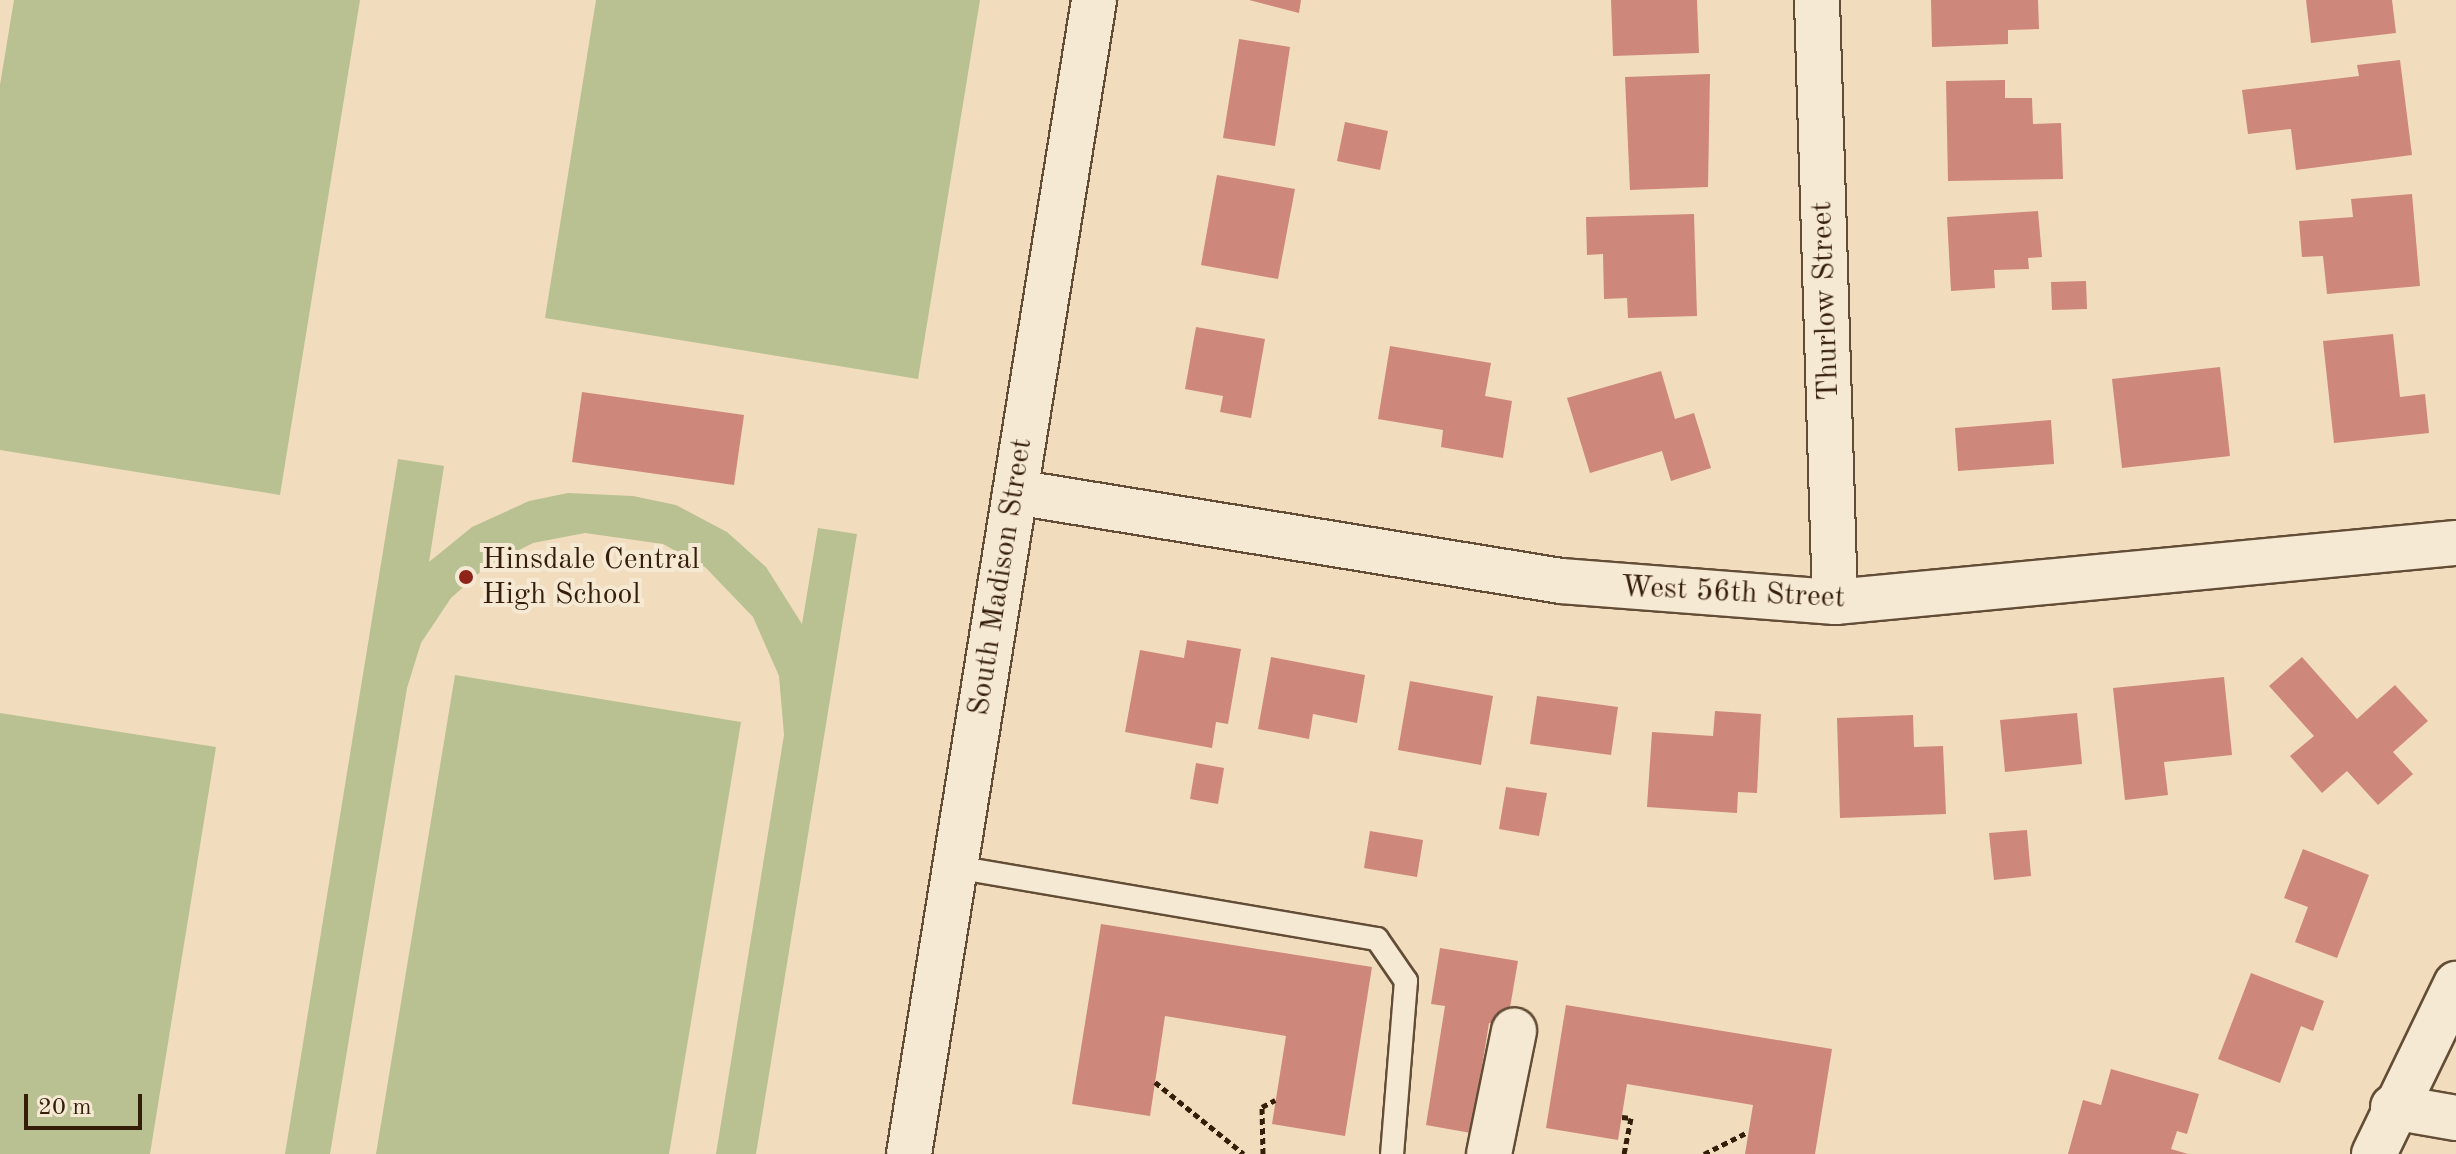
<!DOCTYPE html>
<html>
<head>
<meta charset="utf-8">
<style>
  body { margin:0 }
  #map { position:relative; width:2456px; height:1154px; overflow:hidden; background:#f1ddbd; font-family:"Old Standard TT",serif }
  div>[style] { position:absolute }
  .green>* { inset:0; background:#b9c192 }
  .building>* { inset:0; background:#ce877b }
  .path>* { height:5px; margin-top:-2.5px; transform-origin:0; background:repeating-linear-gradient(90deg,#341d09 0 6px,transparent 0 10px) }
  .roads { filter:drop-shadow(2px 0 #634d36) drop-shadow(-2px 0 #634d36) drop-shadow(0 2px #634d36) drop-shadow(0 -2px #634d36) }
  .service>* { height:22px; margin:-11px; padding:0 11px; transform-origin:11px; border-radius:11px; background:#f6e9d4 }
  .minor>* { height:44px; margin:-22px; padding:0 22px; transform-origin:22px; border-radius:22px; background:#f6e9d4 }
  .tertiary>* { height:44px; margin:-22px; padding:0 22px; transform-origin:22px; border-radius:22px; background:#f6e9d4 }
  .dots>* { width:22px; height:22px; translate:-50% -50%; box-sizing:border-box; border:4px solid #f6e9d4; border-radius:50% }
  span { translate:-50% -50%; white-space:nowrap; text-align:center; line-height:1.15; -webkit-text-stroke:8px #f6e9d4; paint-order:stroke }
  .street-label { font-size:30px; color:#341d09 }
  .poi-label { font-size:30px; color:#341d09 }
  .left { translate:0 -50%; text-align:left }
  .scale { position:absolute; left:24px; top:1094px; width:118px; height:36px; box-sizing:border-box; border:4px solid #341d09; border-top:0; padding-left:10px; font-size:24px; line-height:28px; white-space:nowrap; color:#341d09; -webkit-text-stroke:6px #f6e9d4; paint-order:stroke }
</style>
</head>
<body>
<div id="map">
  <div class="green">
    <div style="clip-path:polygon(14px 0,360px 0,280px 495px,0 450px,0 85px)"></div>
    <div style="clip-path:polygon(596px 0,980px 0,918px 379px,545px 318px)"></div>
    <div style="clip-path:polygon(398px 459px,444px 466px,429px 562px,472px 527px,529px 501px,568px 493px,633px 496px,676px 505px,727px 532px,766px 567px,802px 624px,818px 528px,857px 534px,756px 1154px,716px 1154px,784px 735px,779px 676px,753px 617px,705px 567px,663px 544px,585px 533px,533px 543px,486px 567px,451px 598px,421px 643px,407px 688px,330px 1154px,285px 1154px)"></div>
    <div style="clip-path:polygon(455px 675px,741px 722px,669px 1154px,376px 1154px)"></div>
    <div style="clip-path:polygon(0 713px,216px 747px,150px 1154px,0 1154px)"></div>
  </div>
  <div class="building">
    <div style="clip-path:polygon(1249px 0,1301px 0,1299px 13px)"></div>
    <div style="clip-path:polygon(1611px 0,1697px 0,1699px 53px,1613px 56px)"></div>
    <div style="clip-path:polygon(1931px 0,2038px 0,2039px 29px,2008px 30px,2008px 44px,1932px 47px)"></div>
    <div style="clip-path:polygon(2306px 0,2392px 0,2396px 33px,2311px 43px)"></div>
    <div style="clip-path:polygon(1239px 39px,1290px 47px,1275px 146px,1223px 138px)"></div>
    <div style="clip-path:polygon(2400px 60px,2412px 155px,2296px 170px,2291px 129px,2248px 134px,2242px 90px,2359px 76px,2357px 65px)"></div>
    <div style="clip-path:polygon(1710px 74px,1708px 187px,1630px 190px,1625px 77px)"></div>
    <div style="clip-path:polygon(2005px 80px,2005px 98px,2032px 98px,2033px 124px,2061px 123px,2063px 179px,1948px 181px,1946px 81px)"></div>
    <div style="clip-path:polygon(1345px 122px,1388px 131px,1380px 170px,1337px 161px)"></div>
    <div style="clip-path:polygon(1217px 175px,1295px 189px,1278px 279px,1201px 265px)"></div>
    <div style="clip-path:polygon(2412px 194px,2420px 286px,2327px 294px,2323px 256px,2302px 257px,2299px 221px,2353px 217px,2351px 199px)"></div>
    <div style="clip-path:polygon(2038px 211px,2042px 257px,2028px 258px,2029px 269px,1994px 270px,1995px 288px,1951px 291px,1947px 217px)"></div>
    <div style="clip-path:polygon(1694px 214px,1697px 316px,1628px 318px,1627px 298px,1604px 299px,1603px 254px,1587px 255px,1586px 217px)"></div>
    <div style="clip-path:polygon(2086px 281px,2087px 309px,2052px 310px,2051px 282px)"></div>
    <div style="clip-path:polygon(1196px 327px,1265px 339px,1251px 418px,1220px 412px,1223px 396px,1185px 389px)"></div>
    <div style="clip-path:polygon(2393px 334px,2400px 397px,2425px 394px,2429px 433px,2334px 443px,2323px 341px)"></div>
    <div style="clip-path:polygon(1390px 346px,1491px 363px,1485px 396px,1512px 401px,1503px 458px,1441px 447px,1443px 430px,1378px 419px)"></div>
    <div style="clip-path:polygon(2220px 367px,2230px 456px,2122px 468px,2112px 379px)"></div>
    <div style="clip-path:polygon(1661px 371px,1675px 419px,1694px 413px,1711px 468px,1671px 481px,1662px 451px,1590px 473px,1567px 398px)"></div>
    <div style="clip-path:polygon(582px 392px,744px 415px,734px 485px,572px 462px)"></div>
    <div style="clip-path:polygon(2051px 420px,2054px 464px,1958px 471px,1955px 428px)"></div>
    <div style="clip-path:polygon(1187px 640px,1241px 649px,1228px 724px,1216px 722px,1212px 748px,1125px 732px,1140px 650px,1184px 658px)"></div>
    <div style="clip-path:polygon(1271px 657px,1365px 675px,1357px 723px,1313px 714px,1309px 739px,1258px 729px)"></div>
    <div style="clip-path:polygon(2302px 657px,2357px 719px,2395px 685px,2428px 721px,2393px 752px,2413px 774px,2378px 805px,2347px 771px,2322px 793px,2290px 756px,2314px 736px,2269px 686px)"></div>
    <div style="clip-path:polygon(2224px 677px,2232px 755px,2164px 762px,2168px 795px,2125px 800px,2113px 688px)"></div>
    <div style="clip-path:polygon(1410px 681px,1493px 696px,1481px 765px,1398px 750px)"></div>
    <div style="clip-path:polygon(1537px 696px,1618px 707px,1611px 755px,1530px 744px)"></div>
    <div style="clip-path:polygon(1715px 711px,1761px 714px,1757px 793px,1738px 792px,1737px 813px,1647px 807px,1652px 732px,1713px 736px)"></div>
    <div style="clip-path:polygon(2077px 713px,2082px 764px,2005px 772px,2000px 720px)"></div>
    <div style="clip-path:polygon(1913px 715px,1914px 747px,1943px 746px,1946px 814px,1840px 818px,1837px 718px)"></div>
    <div style="clip-path:polygon(1196px 763px,1224px 768px,1218px 804px,1190px 799px)"></div>
    <div style="clip-path:polygon(1506px 787px,1547px 793px,1539px 836px,1499px 829px)"></div>
    <div style="clip-path:polygon(2027px 830px,2031px 876px,1994px 880px,1989px 833px)"></div>
    <div style="clip-path:polygon(1370px 831px,1423px 840px,1417px 877px,1364px 868px)"></div>
    <div style="clip-path:polygon(2303px 849px,2369px 875px,2337px 958px,2295px 942px,2308px 907px,2284px 898px)"></div>
    <div style="clip-path:polygon(1101px 924px,1372px 967px,1345px 1136px,1272px 1124px,1286px 1036px,1165px 1016px,1150px 1116px,1072px 1104px)"></div>
    <div style="clip-path:polygon(1440px 948px,1518px 961px,1507px 1025px,1489px 1023px,1471px 1133px,1426px 1125px,1445px 1006px,1431px 1004px)"></div>
    <div style="clip-path:polygon(2251px 973px,2324px 1001px,2313px 1031px,2301px 1026px,2280px 1083px,2218px 1059px)"></div>
    <div style="clip-path:polygon(1566px 1005px,1832px 1049px,1815px 1154px,1745px 1154px,1753px 1105px,1627px 1084px,1618px 1140px,1546px 1128px)"></div>
    <div style="clip-path:polygon(2111px 1069px,2199px 1094px,2187px 1134px,2177px 1131px,2171px 1149px,2188px 1154px,2068px 1154px,2083px 1100px,2101px 1105px)"></div>
  </div>
  <div class="path">
    <div style="left:1155px;top:1082px;width:114px;rotate:39deg"></div>
    <div style="left:1622px;top:1117px;width:9px;rotate:6deg"></div>
    <div style="left:1631px;top:1118px;width:37px;rotate:101deg"></div>
    <div style="left:1263px;top:1154px;width:47px;rotate:-91.2deg"></div>
    <div style="left:1262px;top:1107px;width:15px;rotate:-28deg"></div>
    <div style="left:1704px;top:1154px;width:49px;rotate:-26.6deg"></div>
  </div>
  <div class="roads">
    <div class="service">
      <div style="left:955px;top:867px;width:428px;rotate:9.7deg"></div>
      <div style="left:1377px;top:939px;width:51px;rotate:55.4deg"></div>
      <div style="left:1406px;top:981px;width:174px;rotate:94.6deg"></div>
    </div>
    <div class="minor">
      <div style="left:1817px;top:0;width:602px;rotate:88.29deg"></div>
      <div style="left:1015px;top:492px;width:553px;rotate:9.26deg"></div>
      <div style="left:1561px;top:581px;width:275px;rotate:4.4deg"></div>
      <div style="left:1835px;top:602px;width:624px;rotate:-5.43deg"></div>
      <div style="left:2393px;top:1107px;width:64px;rotate:9.9deg"></div>
      <div style="left:1489px;top:1154px;width:126px;rotate:-78.5deg"></div>
      <div style="left:2374px;top:1154px;width:189px;rotate:-64.2deg"></div>
    </div>
    <div class="tertiary">
      <div style="left:909px;top:1154px;width:1169px;rotate:-80.89deg"></div>
    </div>
  </div>
  <div class="dots">
    <div style="left:466px;top:577px;background:#8f2418"></div>
  </div>
  <div class="street-label">
    <span style="left:1826px;top:301px;rotate:-92deg">Thurlow Street</span>
    <span style="left:1001px;top:577px;rotate:-81deg">South Madison Street</span>
    <span style="left:1733px;top:593px;rotate:3deg">West 56th Street</span>
  </div>
  <div class="poi-label">
    <span class="left" style="left:482px;top:577px">Hinsdale Central<br>High School</span>
  </div>
  <div class="scale">20 m</div>
</div>
</body>
</html>
